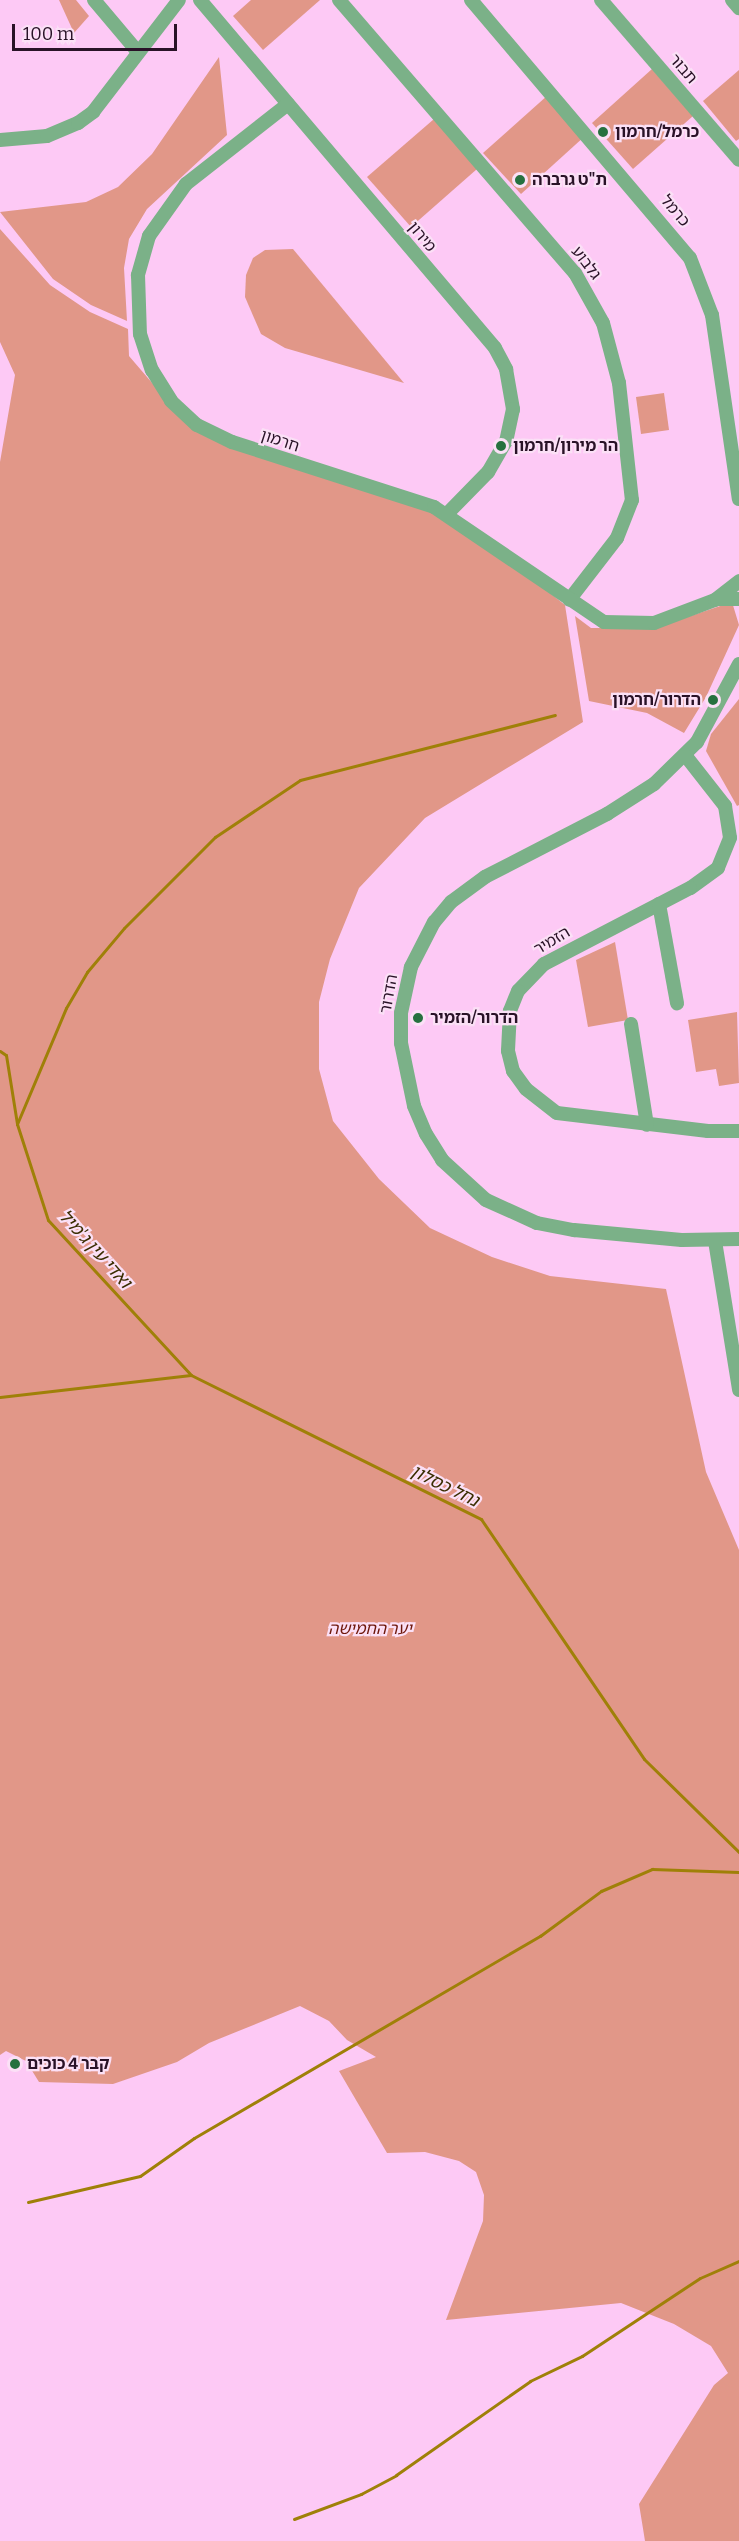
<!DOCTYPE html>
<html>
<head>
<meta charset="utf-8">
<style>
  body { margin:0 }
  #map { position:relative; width:739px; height:2541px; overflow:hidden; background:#fdc9f5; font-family:Bitter,"Noto Sans Hebrew",serif }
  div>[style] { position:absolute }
  .green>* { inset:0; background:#e19788 }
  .stream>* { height:3px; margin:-1.5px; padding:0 1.5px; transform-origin:1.5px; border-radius:1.5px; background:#9f8008 }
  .minor>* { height:14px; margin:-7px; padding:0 7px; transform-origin:7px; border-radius:7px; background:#7bb188 }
  .dots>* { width:16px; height:16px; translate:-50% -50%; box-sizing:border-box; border:3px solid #fbe0f6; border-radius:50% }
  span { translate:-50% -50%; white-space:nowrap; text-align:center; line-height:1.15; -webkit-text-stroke:4.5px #fbe0f6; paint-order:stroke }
  .street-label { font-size:16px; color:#291227 }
  .poi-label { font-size:16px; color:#291227; font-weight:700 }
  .left { translate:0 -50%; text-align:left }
  .right { translate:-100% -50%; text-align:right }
  .park-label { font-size:16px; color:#6e170b; font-style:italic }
  .water-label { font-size:18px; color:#3a2d01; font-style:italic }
  .scale { position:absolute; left:12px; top:24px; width:165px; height:27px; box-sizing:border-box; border:3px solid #291227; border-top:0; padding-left:8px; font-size:18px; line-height:21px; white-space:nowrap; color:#291227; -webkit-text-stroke:4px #fbe0f6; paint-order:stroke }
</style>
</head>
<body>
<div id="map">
  <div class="green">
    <div style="clip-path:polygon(59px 0,76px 0,89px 16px,74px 33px)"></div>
    <div style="clip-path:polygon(251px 0,320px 0,263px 50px,233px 16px)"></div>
    <div style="clip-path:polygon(219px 57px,227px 135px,147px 209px,129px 239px,124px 268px,127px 321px,91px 305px,53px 279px,0 212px,86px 202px,118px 187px,152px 154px)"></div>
    <div style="clip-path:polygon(652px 69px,693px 116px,633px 169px,592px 123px)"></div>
    <div style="clip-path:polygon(739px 70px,739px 139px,736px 141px,703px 101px)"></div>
    <div style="clip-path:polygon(548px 95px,585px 136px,521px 194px,483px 153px)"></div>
    <div style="clip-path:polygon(434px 119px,477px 169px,411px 227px,367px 177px)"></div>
    <div style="clip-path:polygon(0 229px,50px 285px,90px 312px,128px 329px,129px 356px,165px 398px,210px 431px,450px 514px,565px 605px,583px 722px,425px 818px,359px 888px,330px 959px,319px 1002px,319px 1069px,333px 1121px,379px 1179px,430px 1228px,492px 1257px,550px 1276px,666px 1289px,706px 1472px,739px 1550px,739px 2541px,645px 2541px,639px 2504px,714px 2385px,728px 2373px,711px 2346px,674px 2324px,621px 2303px,446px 2320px,483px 2221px,484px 2195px,476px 2172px,459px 2161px,425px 2152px,387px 2153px,339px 2071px,376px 2057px,347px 2040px,329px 2021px,300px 2006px,209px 2043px,177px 2062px,113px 2084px,39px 2082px,26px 2061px,6px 2051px,0 2055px,0 462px,15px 375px,0 342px)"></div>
    <div style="clip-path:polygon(293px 249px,404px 383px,285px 348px,261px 334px,245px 297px,246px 275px,253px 258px,265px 250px)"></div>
    <div style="clip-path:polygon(664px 393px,669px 430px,641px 434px,636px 397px)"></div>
    <div style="clip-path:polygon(732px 602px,739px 625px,706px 697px,684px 733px,647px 713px,589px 701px,575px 616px,591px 628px,655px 628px)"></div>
    <div style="clip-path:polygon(739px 699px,739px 805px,737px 806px,706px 751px,711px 734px)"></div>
    <div style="clip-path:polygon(615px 942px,628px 1020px,588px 1027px,576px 960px)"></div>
    <div style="clip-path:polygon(737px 1012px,739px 1083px,719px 1086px,716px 1069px,696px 1072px,688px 1020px)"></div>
  </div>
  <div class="stream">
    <div style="left:0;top:1051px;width:7px;rotate:34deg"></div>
    <div style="left:6px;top:1055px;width:70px;rotate:80.9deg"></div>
    <div style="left:17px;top:1124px;width:101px;rotate:72.1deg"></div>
    <div style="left:48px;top:1220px;width:211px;rotate:47.3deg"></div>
    <div style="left:17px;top:1124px;width:126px;rotate:-67.1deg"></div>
    <div style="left:66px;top:1008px;width:42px;rotate:-59.7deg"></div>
    <div style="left:87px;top:972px;width:57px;rotate:-49.9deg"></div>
    <div style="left:124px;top:928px;width:129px;rotate:-45deg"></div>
    <div style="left:215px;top:837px;width:102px;rotate:-33.8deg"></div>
    <div style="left:300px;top:780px;width:263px;rotate:-14.3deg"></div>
    <div style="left:0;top:1397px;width:192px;rotate:-6.6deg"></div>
    <div style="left:191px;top:1375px;width:324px;rotate:26.4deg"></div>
    <div style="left:481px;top:1519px;width:290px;rotate:55.8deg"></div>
    <div style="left:644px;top:1759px;width:133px;rotate:44.4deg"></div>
    <div style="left:28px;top:2202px;width:115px;rotate:-13.1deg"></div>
    <div style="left:140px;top:2176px;width:66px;rotate:-35.1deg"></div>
    <div style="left:194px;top:2138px;width:401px;rotate:-30.3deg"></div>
    <div style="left:540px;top:1936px;width:76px;rotate:-36.4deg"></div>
    <div style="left:601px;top:1891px;width:56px;rotate:-23.3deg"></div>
    <div style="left:652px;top:1869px;width:87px;rotate:2deg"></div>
    <div style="left:294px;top:2519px;width:72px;rotate:-20.5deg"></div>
    <div style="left:361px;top:2494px;width:40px;rotate:-28deg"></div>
    <div style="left:396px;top:2475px;width:164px;rotate:-35deg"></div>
    <div style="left:530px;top:2381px;width:58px;rotate:-25.7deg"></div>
    <div style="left:582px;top:2356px;width:141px;rotate:-33.5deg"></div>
    <div style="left:700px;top:2278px;width:43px;rotate:-23.6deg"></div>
  </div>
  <div class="minor">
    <div style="left:94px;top:0;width:68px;rotate:49.8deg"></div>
    <div style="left:200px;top:0;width:456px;rotate:49.7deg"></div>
    <div style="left:495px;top:348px;width:24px;rotate:62deg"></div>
    <div style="left:506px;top:369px;width:41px;rotate:80.1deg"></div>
    <div style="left:513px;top:409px;width:33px;rotate:102deg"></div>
    <div style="left:506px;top:441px;width:36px;rotate:120deg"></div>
    <div style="left:488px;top:472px;width:59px;rotate:134.3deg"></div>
    <div style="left:339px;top:0;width:361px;rotate:49.2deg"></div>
    <div style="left:575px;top:273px;width:57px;rotate:60.8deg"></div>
    <div style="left:603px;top:323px;width:62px;rotate:75.1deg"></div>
    <div style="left:619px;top:383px;width:118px;rotate:83.7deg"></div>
    <div style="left:632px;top:500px;width:41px;rotate:111.5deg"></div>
    <div style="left:617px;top:538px;width:78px;rotate:127.7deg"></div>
    <div style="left:471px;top:0;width:338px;rotate:49.7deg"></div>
    <div style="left:690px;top:258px;width:61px;rotate:68.9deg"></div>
    <div style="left:712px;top:315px;width:186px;rotate:81.7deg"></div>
    <div style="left:601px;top:0;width:211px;rotate:49.2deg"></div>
    <div style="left:732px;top:0;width:11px;rotate:49deg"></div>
    <div style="left:288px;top:104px;width:130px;rotate:141.9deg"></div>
    <div style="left:186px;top:184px;width:64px;rotate:125.4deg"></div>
    <div style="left:149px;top:236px;width:41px;rotate:105.8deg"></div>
    <div style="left:138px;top:275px;width:59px;rotate:88.1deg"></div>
    <div style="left:140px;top:334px;width:38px;rotate:72deg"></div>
    <div style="left:152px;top:370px;width:36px;rotate:58deg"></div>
    <div style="left:171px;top:401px;width:35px;rotate:43deg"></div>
    <div style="left:197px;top:425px;width:39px;rotate:26deg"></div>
    <div style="left:232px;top:442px;width:212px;rotate:17.8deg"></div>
    <div style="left:434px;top:507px;width:205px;rotate:34.1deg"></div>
    <div style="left:604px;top:622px;width:50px;rotate:1.1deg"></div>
    <div style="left:654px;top:623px;width:65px;rotate:-20.7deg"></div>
    <div style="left:715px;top:600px;width:31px;rotate:-38deg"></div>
    <div style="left:0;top:140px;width:47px;rotate:-4.9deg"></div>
    <div style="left:47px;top:136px;width:34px;rotate:-23deg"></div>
    <div style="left:78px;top:123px;width:19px;rotate:-36deg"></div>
    <div style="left:93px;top:112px;width:141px;rotate:-52.5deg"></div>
    <div style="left:717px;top:599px;width:22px"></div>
    <div style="left:739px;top:664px;width:89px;rotate:118.3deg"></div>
    <div style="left:697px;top:742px;width:60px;rotate:135.7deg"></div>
    <div style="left:654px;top:784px;width:56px;rotate:147.4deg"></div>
    <div style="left:607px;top:814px;width:137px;rotate:152.7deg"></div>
    <div style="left:485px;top:877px;width:42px;rotate:143.7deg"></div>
    <div style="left:451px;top:902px;width:26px;rotate:130deg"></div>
    <div style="left:434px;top:922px;width:51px;rotate:117.1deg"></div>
    <div style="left:411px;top:967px;width:47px;rotate:102.3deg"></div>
    <div style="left:401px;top:1013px;width:30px;rotate:90deg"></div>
    <div style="left:401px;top:1043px;width:64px;rotate:78.3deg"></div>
    <div style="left:414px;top:1106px;width:30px;rotate:67deg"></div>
    <div style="left:426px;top:1134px;width:31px;rotate:58deg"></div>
    <div style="left:442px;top:1160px;width:59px;rotate:42.3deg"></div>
    <div style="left:486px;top:1200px;width:56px;rotate:24.3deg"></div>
    <div style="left:537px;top:1223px;width:38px;rotate:11deg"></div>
    <div style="left:574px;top:1230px;width:108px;rotate:5.3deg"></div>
    <div style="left:682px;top:1240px;width:57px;rotate:-1deg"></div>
    <div style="left:685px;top:755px;width:65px;rotate:51.9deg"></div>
    <div style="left:725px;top:806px;width:32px;rotate:81deg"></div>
    <div style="left:730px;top:838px;width:32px;rotate:112deg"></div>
    <div style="left:718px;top:868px;width:34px;rotate:144deg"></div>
    <div style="left:690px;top:888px;width:165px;rotate:152.5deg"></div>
    <div style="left:544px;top:964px;width:37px;rotate:134deg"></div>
    <div style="left:518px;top:991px;width:22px;rotate:112deg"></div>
    <div style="left:510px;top:1011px;width:40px;rotate:92.9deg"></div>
    <div style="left:508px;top:1051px;width:21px;rotate:76deg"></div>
    <div style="left:513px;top:1071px;width:22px;rotate:54deg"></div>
    <div style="left:526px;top:1089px;width:39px;rotate:38deg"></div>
    <div style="left:557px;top:1113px;width:152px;rotate:6.8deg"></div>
    <div style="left:708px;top:1131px;width:31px"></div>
    <div style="left:659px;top:904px;width:101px;rotate:79.7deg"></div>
    <div style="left:631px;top:1024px;width:102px;rotate:81deg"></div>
    <div style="left:715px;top:1241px;width:151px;rotate:80.8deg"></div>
  </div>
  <div class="dots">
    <div style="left:603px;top:132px;background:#26713f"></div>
    <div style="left:520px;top:180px;background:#26713f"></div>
    <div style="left:501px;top:446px;background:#26713f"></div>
    <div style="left:713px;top:700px;background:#26713f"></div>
    <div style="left:418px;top:1018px;background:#26713f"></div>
    <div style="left:15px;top:2064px;background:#26713f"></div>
  </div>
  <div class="street-label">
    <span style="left:683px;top:69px;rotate:49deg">תבור</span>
    <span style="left:675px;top:211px;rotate:50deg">כרמל</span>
    <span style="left:422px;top:237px;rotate:50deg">מירון</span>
    <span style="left:586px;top:263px;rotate:53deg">גלבוע</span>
    <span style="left:280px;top:441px;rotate:18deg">חרמון</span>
    <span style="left:552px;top:941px;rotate:-31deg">הזמיר</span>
    <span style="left:389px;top:994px;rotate:-80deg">הדרור</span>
  </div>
  <div class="poi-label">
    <span class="left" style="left:615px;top:132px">כרמל/חרמון</span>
    <span class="left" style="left:532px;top:180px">ת"ט גרברה</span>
    <span class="left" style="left:513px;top:446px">הר מירון/חרמון</span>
    <span class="right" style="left:701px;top:700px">הדרור/חרמון</span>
    <span class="left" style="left:430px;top:1018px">הדרור/הזמיר</span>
    <span class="left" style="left:27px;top:2064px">קבר 4 כוכים</span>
  </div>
  <div class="park-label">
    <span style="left:370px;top:1629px">יער החמישה</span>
  </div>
  <div class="water-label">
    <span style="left:95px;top:1249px;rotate:48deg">ואדי עין ג'מיל</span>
    <span style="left:445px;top:1486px;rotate:26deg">נחל כסלון</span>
  </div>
  <div class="scale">100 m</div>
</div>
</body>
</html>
